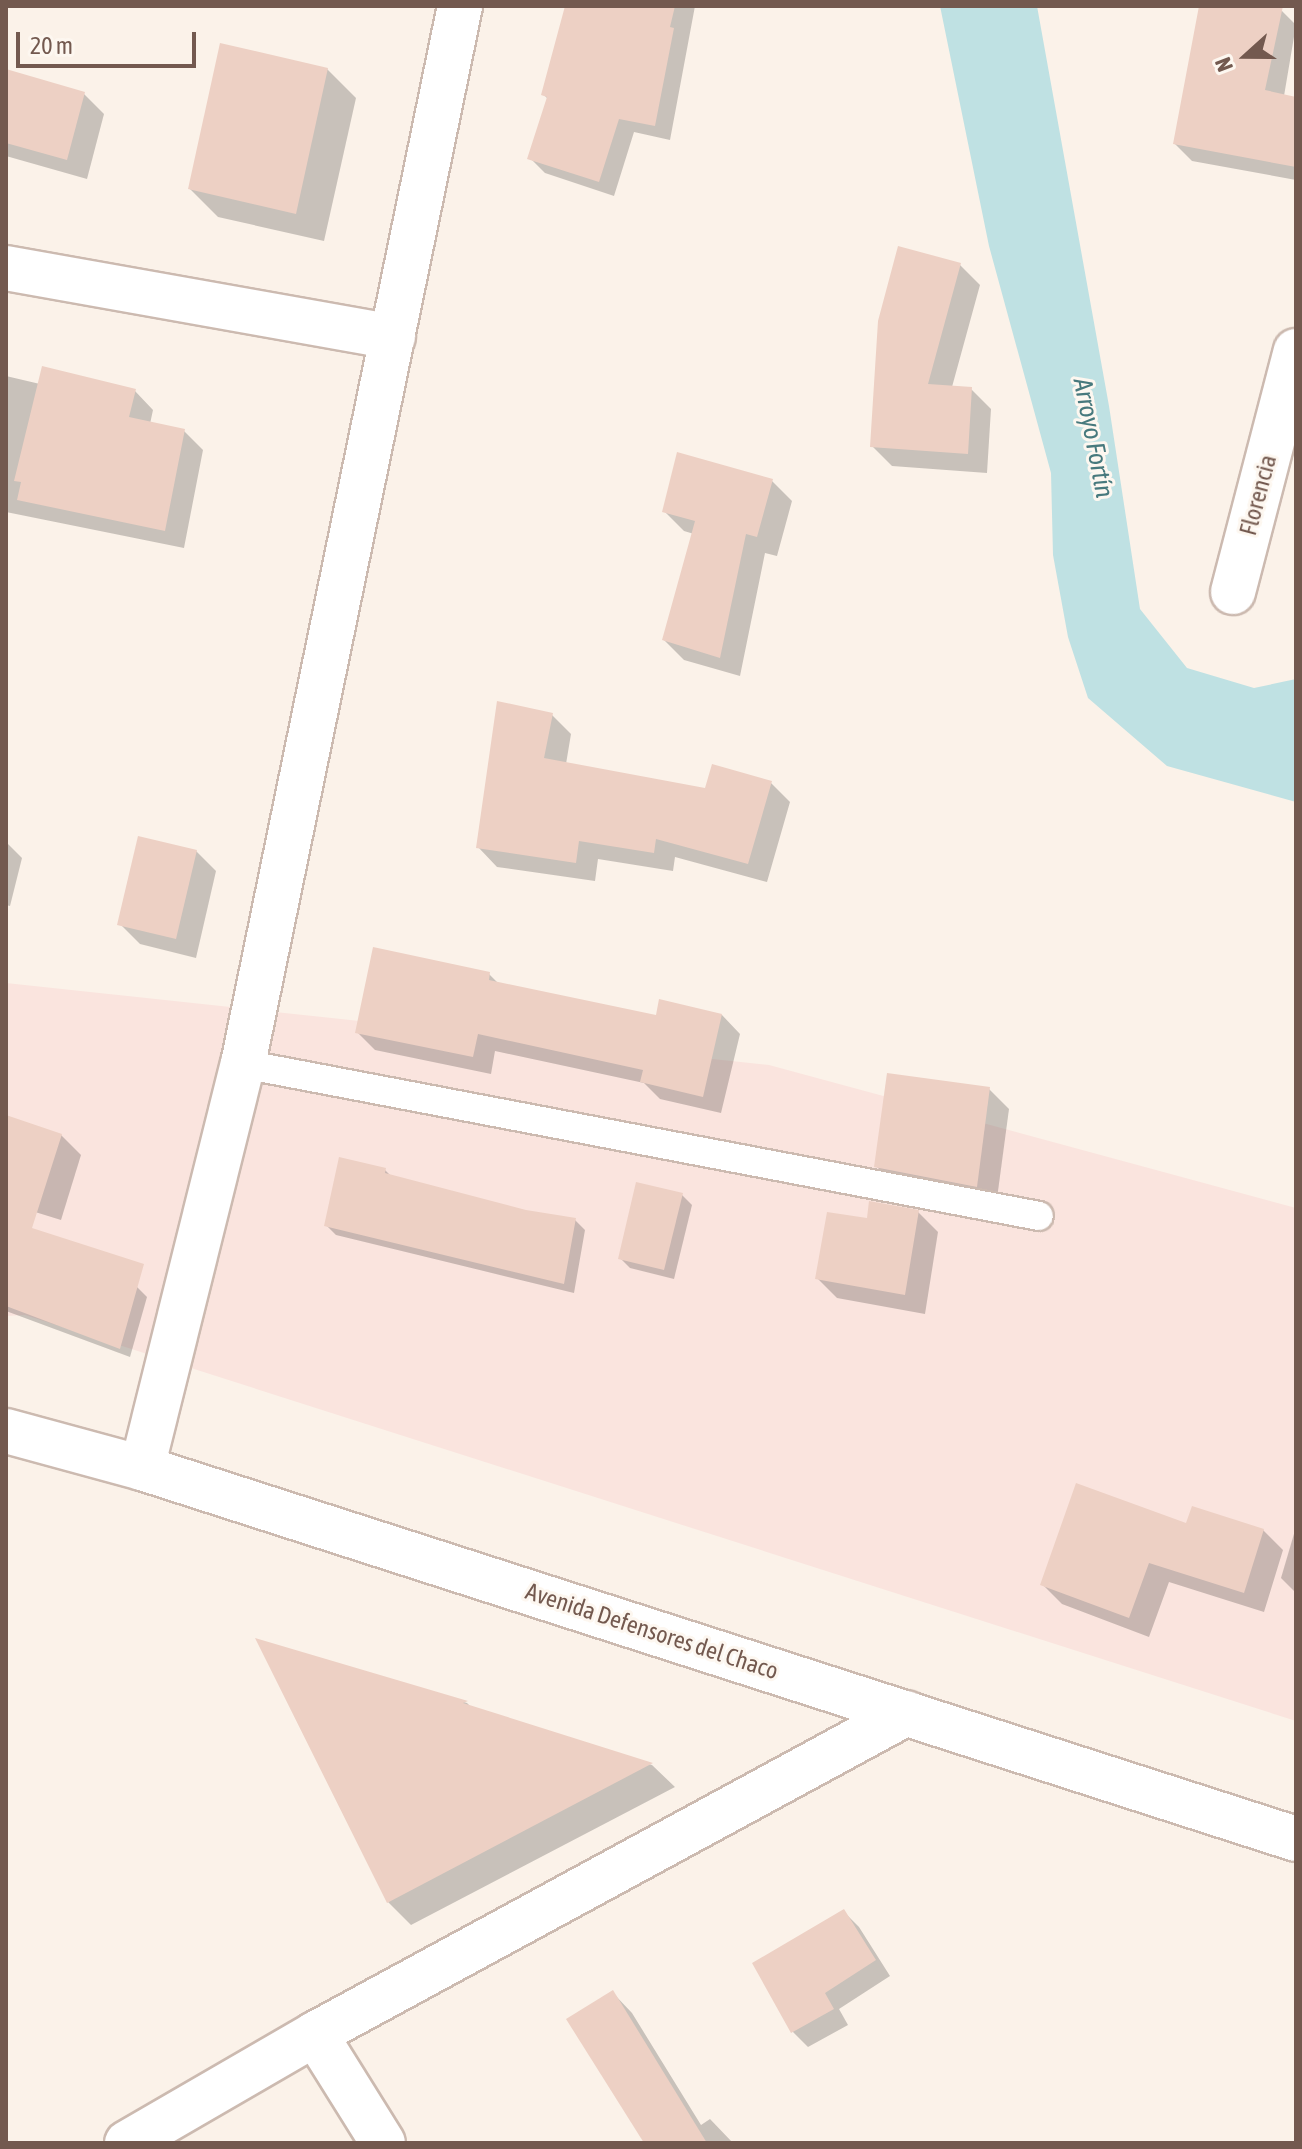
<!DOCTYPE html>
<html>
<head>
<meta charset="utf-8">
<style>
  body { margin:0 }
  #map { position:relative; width:1302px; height:2149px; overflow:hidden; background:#fbf2e9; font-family:"Asap Condensed",sans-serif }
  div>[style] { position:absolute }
  .commercial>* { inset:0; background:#fae4de }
  .water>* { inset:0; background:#bfe1e3 }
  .shadow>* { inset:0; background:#0003 }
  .building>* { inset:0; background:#edd0c4 }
  .roads { filter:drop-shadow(2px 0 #ccbab0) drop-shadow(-2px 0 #ccbab0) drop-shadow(0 2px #ccbab0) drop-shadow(0 -2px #ccbab0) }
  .lane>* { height:28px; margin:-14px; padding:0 14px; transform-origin:14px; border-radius:14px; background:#fff }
  .street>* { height:44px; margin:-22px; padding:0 22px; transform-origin:22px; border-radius:22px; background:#fff }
  .secondary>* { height:44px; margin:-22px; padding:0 22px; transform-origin:22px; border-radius:22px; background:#fff }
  span { translate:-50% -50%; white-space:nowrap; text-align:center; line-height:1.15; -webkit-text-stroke:6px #fdf7f0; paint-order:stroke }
  .street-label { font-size:24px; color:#73594f }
  .water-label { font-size:26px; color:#47797d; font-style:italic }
  .frame { position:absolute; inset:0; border:8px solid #73594f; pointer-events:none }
  .north { position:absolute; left:1206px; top:16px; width:80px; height:80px; -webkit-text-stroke:6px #fdf7f0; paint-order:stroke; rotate:249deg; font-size:22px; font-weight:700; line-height:32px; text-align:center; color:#73594f }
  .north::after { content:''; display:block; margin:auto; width:28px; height:36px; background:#73594f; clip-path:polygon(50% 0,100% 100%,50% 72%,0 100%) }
  .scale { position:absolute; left:16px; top:32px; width:180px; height:36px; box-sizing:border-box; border:4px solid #73594f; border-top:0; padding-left:10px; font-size:24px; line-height:28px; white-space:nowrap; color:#73594f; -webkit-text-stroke:6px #fdf7f0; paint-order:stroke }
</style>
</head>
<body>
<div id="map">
  <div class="commercial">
    <div style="clip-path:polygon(6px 983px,769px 1065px,1296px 1208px,1296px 1721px,25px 1315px,6px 1316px)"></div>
  </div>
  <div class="water">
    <div style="clip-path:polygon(940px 6px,1037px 6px,1109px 406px,1140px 609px,1187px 668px,1254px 688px,1296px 679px,1296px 802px,1167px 766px,1088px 698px,1068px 637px,1053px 555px,1051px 473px,989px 246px)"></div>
  </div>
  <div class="shadow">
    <div style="clip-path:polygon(582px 6px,695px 6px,670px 140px,634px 132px,614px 196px,545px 173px,530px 158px,549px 100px,544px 95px)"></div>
    <div style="clip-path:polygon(1202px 6px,1259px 6px,1282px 11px,1296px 25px,1284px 96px,1296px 99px,1296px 180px,1192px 161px,1175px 144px)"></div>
    <div style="clip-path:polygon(327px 69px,356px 98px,324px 241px,218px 217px,190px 189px)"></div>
    <div style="clip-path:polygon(6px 71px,84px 94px,104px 114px,87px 179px,6px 156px)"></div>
    <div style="clip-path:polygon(960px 265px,980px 285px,952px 387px,971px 389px,991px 409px,987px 473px,892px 466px,872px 446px)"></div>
    <div style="clip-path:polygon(6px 376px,40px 384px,135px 391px,153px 410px,150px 424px,184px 431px,203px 450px,184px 548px,6px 512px)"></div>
    <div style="clip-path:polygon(772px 481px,792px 501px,777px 556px,765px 553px,740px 676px,684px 660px,664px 640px,694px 534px,684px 531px,664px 511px)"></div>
    <div style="clip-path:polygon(552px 715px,571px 734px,566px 764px,707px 790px,771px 783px,790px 802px,767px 882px,675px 857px,673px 871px,598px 859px,595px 881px,497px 867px,478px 847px)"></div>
    <div style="clip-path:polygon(6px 842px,22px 858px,10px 906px,6px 905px)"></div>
    <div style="clip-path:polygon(196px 851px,216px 871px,196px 958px,140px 944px,120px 924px)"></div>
    <div style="clip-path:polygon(489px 974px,500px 985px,657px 1017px,722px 1015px,740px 1034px,721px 1113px,660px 1099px,644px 1083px,495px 1051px,491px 1074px,375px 1050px,357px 1032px)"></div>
    <div style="clip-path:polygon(989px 1089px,1009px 1109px,996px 1206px,896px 1186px,876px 1166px)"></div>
    <div style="clip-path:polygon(6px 1117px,61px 1135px,81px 1155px,61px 1220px,6px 1203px)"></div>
    <div style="clip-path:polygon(385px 1170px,392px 1177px,526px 1211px,575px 1220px,585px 1230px,574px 1293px,336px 1235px,326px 1225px)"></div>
    <div style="clip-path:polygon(682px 1195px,692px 1205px,674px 1279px,630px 1268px,620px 1258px)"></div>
    <div style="clip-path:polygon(918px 1212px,938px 1232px,925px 1314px,837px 1298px,817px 1278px,868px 1221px)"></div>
    <div style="clip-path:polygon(6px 1266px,137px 1287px,147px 1297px,130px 1357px,6px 1311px)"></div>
    <div style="clip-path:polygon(1188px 1526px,1263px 1530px,1283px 1550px,1264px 1612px,1169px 1582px,1149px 1637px,1062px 1604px,1042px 1584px)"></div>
    <div style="clip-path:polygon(1296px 1527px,1296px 1593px,1281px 1578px)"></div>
    <div style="clip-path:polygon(259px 1641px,467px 1703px,472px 1708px,652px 1765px,675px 1787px,411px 1925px,388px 1902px)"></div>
    <div style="clip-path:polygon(843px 1911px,859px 1927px,890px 1976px,839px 2009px,848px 2025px,808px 2047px,793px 2032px,754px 1964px)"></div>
    <div style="clip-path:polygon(613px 1993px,632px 2013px,701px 2125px,710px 2119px,733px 2143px,653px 2143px)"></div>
  </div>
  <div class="building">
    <div style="clip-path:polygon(565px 6px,675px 6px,670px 27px,674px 28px,655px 126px,619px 119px,599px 182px,527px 159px,547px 97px,541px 95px)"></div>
    <div style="clip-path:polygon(1199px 6px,1283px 6px,1265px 90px,1296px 97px,1296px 167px,1173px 144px)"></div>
    <div style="clip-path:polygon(220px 43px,328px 68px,296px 214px,188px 189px)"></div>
    <div style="clip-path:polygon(6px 69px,85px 92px,67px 160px,6px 143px)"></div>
    <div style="clip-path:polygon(898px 246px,961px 263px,928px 384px,972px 387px,968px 454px,870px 447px,878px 321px)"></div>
    <div style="clip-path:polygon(42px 366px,136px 389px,129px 417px,185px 429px,165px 531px,17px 500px,21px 482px,14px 481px)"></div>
    <div style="clip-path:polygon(677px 452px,773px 479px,757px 537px,746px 534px,720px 658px,662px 640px,695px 521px,662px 512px)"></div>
    <div style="clip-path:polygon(497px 701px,553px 713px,544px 758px,705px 788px,712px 764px,772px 781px,748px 864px,656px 839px,654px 853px,579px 841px,576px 863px,476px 848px)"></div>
    <div style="clip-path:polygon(138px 836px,197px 850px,176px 939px,117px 925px)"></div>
    <div style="clip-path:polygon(373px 947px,490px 972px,489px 980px,656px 1015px,659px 999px,722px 1014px,703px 1097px,640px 1082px,643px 1070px,478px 1034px,473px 1057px,355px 1033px)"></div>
    <div style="clip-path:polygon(887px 1073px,990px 1087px,977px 1187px,874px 1167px)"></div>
    <div style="clip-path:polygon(6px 1115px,62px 1134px,32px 1228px,144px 1264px,120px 1349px,6px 1306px)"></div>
    <div style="clip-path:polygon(339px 1157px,386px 1168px,385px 1173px,526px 1210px,576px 1218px,564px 1284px,324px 1226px)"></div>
    <div style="clip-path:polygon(636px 1182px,683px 1193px,664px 1270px,618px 1259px)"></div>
    <div style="clip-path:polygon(869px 1201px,919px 1210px,905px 1295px,815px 1279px,827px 1212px,867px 1218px)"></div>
    <div style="clip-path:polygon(1076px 1483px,1186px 1523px,1192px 1506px,1264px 1529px,1244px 1593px,1149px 1563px,1129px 1618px,1040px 1585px)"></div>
    <div style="clip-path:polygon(255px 1638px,468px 1701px,463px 1703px,653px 1763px,387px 1903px)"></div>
    <div style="clip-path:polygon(844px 1909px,876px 1960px,825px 1993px,834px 2009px,791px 2033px,752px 1963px)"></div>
    <div style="clip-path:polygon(613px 1990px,707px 2143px,644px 2143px,566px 2019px)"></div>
  </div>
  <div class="roads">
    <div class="lane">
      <div style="left:243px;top:1064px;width:810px;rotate:10.81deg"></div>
    </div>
    <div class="street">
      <div style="left:6px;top:268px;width:393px;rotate:10.1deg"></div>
      <div style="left:1233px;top:592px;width:249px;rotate:-75.4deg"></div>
      <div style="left:142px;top:1468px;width:416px;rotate:-76deg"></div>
      <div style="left:243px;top:1064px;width:1080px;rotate:-78.41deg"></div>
      <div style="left:315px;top:2034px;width:128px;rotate:58deg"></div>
      <div style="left:127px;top:2143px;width:217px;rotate:-30.1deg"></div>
      <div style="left:315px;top:2034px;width:673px;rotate:-28.47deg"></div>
    </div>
    <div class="secondary">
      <div style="left:6px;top:1431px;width:141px;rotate:15.2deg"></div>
      <div style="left:142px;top:1468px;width:1212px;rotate:17.82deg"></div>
    </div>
  </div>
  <div class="street-label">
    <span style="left:1258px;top:495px;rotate:-75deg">Florencia</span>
    <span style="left:652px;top:1631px;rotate:18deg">Avenida Defensores del Chaco</span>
  </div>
  <div class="water-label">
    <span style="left:1093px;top:438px;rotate:79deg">Arroyo Fortín</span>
  </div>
  <div class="frame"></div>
  <div class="north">N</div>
  <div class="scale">20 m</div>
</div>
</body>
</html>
